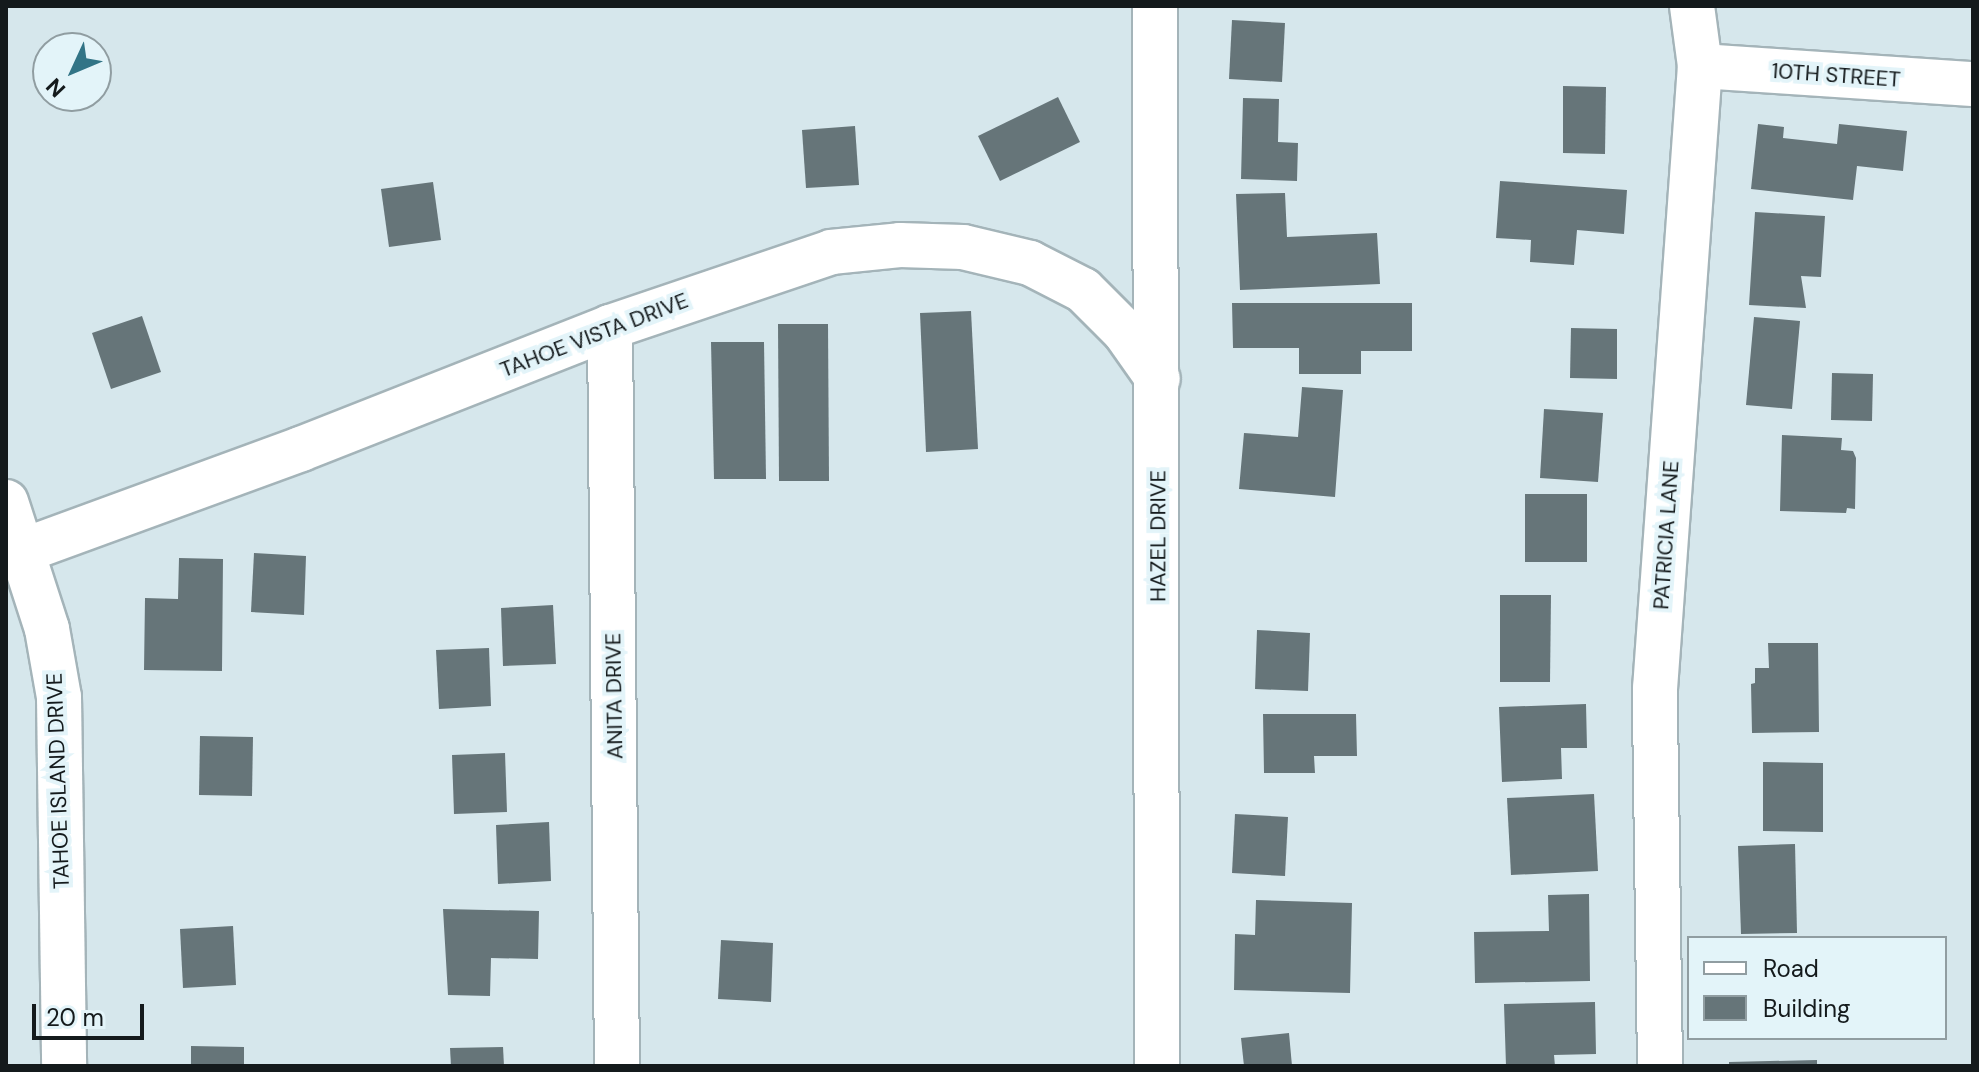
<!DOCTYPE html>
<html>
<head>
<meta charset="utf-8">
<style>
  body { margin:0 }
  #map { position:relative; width:1979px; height:1072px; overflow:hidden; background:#d6e7ec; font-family:"DM Sans",sans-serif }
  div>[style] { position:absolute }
  .building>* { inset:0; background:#667579 }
  .roads { filter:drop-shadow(2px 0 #a4b4b9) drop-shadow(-2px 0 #a4b4b9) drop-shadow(0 2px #a4b4b9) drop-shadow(0 -2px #a4b4b9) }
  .minor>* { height:44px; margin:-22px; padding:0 22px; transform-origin:22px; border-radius:22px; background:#fff }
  span { translate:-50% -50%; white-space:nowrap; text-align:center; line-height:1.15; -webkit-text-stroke:8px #e3f4f9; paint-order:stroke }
  .street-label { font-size:22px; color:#141a1c }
  .frame { position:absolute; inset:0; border:8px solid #141a1c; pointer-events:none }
  .legend { position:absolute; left:1687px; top:936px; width:260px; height:104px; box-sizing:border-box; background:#e3f4f9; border:2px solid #909da1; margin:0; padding:10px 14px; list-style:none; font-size:24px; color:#141a1c }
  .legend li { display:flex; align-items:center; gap:16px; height:40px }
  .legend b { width:40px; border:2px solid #909da1 }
  .north { position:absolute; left:32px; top:32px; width:80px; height:80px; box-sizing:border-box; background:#e3f4f9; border:2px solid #909da1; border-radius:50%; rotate:226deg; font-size:22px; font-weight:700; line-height:32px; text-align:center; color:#141a1c }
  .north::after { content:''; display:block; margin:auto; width:28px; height:36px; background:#327486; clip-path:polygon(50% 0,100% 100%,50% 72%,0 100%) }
  .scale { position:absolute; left:32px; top:1004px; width:112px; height:36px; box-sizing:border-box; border:4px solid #141a1c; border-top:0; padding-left:10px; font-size:24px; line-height:28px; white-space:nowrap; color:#141a1c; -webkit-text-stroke:6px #e3f4f9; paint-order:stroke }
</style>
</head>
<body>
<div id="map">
  <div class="building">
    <div style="clip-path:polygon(1232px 20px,1285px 23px,1282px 82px,1229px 79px)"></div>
    <div style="clip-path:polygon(1563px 86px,1606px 87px,1605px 154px,1563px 153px)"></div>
    <div style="clip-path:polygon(1058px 97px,1080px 142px,1000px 181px,978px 136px)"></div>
    <div style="clip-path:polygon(1243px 98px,1279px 99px,1278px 142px,1298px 143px,1297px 181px,1241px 179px)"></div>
    <div style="clip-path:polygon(1758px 124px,1784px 127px,1783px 138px,1837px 144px,1839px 124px,1907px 131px,1903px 171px,1857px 166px,1853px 200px,1751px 189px)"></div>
    <div style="clip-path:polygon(855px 126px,859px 185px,806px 188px,802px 130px)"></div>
    <div style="clip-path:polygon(1500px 181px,1627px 190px,1624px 234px,1577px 230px,1574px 265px,1530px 262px,1531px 240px,1496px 238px)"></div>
    <div style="clip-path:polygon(433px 182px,441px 240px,389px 247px,381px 189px)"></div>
    <div style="clip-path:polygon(1285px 193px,1287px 237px,1377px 233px,1380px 284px,1240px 290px,1236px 194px)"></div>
    <div style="clip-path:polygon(1755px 212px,1825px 216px,1821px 277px,1801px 276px,1806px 308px,1749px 305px)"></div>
    <div style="clip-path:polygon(1232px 303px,1412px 303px,1412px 351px,1361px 351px,1361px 374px,1299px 374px,1299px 348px,1233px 348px)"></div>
    <div style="clip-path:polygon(971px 311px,978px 449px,926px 452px,920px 313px)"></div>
    <div style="clip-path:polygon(142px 316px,161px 372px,111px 389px,92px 333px)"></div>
    <div style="clip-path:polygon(1754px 317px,1800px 321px,1792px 409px,1746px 405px)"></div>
    <div style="clip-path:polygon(778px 324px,828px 324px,829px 481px,779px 481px)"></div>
    <div style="clip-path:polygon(1571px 328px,1617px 329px,1617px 379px,1570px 378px)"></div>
    <div style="clip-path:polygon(711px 342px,764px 342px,766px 479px,714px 479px)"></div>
    <div style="clip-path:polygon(1832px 373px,1873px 374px,1872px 421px,1831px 420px)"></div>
    <div style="clip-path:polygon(1302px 387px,1343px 390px,1335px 497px,1239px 489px,1244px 433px,1298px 437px)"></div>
    <div style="clip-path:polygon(1544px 409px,1603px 413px,1598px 482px,1540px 478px)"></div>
    <div style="clip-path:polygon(1782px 435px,1842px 438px,1841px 450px,1853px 451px,1856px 458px,1855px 509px,1847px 508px,1846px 513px,1780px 511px)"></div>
    <div style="clip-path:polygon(1525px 494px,1587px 494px,1587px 562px,1525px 562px)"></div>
    <div style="clip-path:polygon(254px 553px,306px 556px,304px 615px,251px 612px)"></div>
    <div style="clip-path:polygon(179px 558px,223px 559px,222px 671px,144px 670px,145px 598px,178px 599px)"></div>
    <div style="clip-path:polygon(1500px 595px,1551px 595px,1550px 682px,1500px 682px)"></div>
    <div style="clip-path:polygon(553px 605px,556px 664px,503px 666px,501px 608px)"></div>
    <div style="clip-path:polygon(1257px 630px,1310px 633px,1308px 691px,1255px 689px)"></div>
    <div style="clip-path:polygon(1768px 643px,1818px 643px,1819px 732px,1752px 733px,1751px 684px,1755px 683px,1755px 668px,1769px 668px)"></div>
    <div style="clip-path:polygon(489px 648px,491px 706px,439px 709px,436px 650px)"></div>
    <div style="clip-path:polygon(1586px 704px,1587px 748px,1561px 748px,1562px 779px,1502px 782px,1499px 707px)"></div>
    <div style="clip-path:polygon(1263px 714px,1356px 714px,1357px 756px,1314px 756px,1315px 773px,1264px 773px)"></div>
    <div style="clip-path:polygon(200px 736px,253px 737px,252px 796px,199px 795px)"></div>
    <div style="clip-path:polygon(505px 753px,507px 812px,454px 814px,452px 755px)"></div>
    <div style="clip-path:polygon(1763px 762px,1823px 763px,1823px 832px,1763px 831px)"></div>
    <div style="clip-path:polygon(1594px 794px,1598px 871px,1511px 875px,1507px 798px)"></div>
    <div style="clip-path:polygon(1235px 814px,1288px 817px,1285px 876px,1232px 873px)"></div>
    <div style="clip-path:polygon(549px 822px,551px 881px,498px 884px,496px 825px)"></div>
    <div style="clip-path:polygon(1795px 844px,1797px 933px,1741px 934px,1738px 846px)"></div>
    <div style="clip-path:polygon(1589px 894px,1590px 981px,1475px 983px,1474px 932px,1549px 931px,1548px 895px)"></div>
    <div style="clip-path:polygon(1256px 900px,1352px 903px,1350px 993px,1234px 990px,1235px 934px,1255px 935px)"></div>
    <div style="clip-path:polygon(443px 909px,539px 911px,538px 959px,491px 958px,490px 996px,448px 995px)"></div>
    <div style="clip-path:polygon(233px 926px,236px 985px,183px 988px,180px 929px)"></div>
    <div style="clip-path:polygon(721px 940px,773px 943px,771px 1002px,718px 999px)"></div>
    <div style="clip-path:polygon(1595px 1002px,1596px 1054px,1554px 1055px,1555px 1066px,1506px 1066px,1504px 1004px)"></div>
    <div style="clip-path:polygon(1289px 1033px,1292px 1066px,1244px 1066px,1241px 1038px)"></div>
    <div style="clip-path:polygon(191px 1046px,244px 1047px,244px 1066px,191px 1066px)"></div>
    <div style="clip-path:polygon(503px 1047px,504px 1066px,451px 1066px,450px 1048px)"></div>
    <div style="clip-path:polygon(1817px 1060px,1817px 1066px,1729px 1066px,1729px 1062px)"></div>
  </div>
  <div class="roads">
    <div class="minor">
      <div style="left:1155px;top:6px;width:1060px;rotate:89.89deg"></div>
      <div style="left:1700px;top:66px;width:274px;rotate:3.8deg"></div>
      <div style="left:610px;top:327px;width:739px;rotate:89.46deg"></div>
      <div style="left:6px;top:502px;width:133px;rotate:72.1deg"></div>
      <div style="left:47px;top:629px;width:69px;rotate:80deg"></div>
      <div style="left:59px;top:697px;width:369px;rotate:89.2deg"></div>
      <div style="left:6px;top:557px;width:314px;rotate:-20.1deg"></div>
      <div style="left:301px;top:449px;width:332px;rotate:-21.5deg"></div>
      <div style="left:610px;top:327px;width:233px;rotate:-18.7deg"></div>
      <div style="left:831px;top:252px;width:69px;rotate:-5.8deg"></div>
      <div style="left:900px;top:245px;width:63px;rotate:1.8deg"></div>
      <div style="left:963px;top:247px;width:69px;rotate:13.4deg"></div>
      <div style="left:1030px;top:263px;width:59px;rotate:27deg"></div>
      <div style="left:1083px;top:290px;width:59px;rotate:45deg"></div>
      <div style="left:1125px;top:332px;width:57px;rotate:54.9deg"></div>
      <div style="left:1660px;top:1066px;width:377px;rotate:-90.8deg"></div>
      <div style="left:1655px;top:689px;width:625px;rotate:-85.87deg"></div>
      <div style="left:1700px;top:66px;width:61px;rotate:-97.6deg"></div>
    </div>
  </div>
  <div class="street-label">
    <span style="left:1836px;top:75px;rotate:4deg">10TH STREET</span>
    <span style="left:594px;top:335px;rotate:-21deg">TAHOE VISTA DRIVE</span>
    <span style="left:1666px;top:535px;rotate:-86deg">PATRICIA LANE</span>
    <span style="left:1158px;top:536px;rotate:-90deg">HAZEL DRIVE</span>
    <span style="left:614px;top:696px;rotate:-91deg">ANITA DRIVE</span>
    <span style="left:58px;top:781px;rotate:-92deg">TAHOE ISLAND DRIVE</span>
  </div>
  <div class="frame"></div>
  <ul class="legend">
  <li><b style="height:10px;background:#fff"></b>Road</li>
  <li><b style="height:22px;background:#667579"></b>Building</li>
  </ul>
  <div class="north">N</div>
  <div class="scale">20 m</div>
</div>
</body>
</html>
